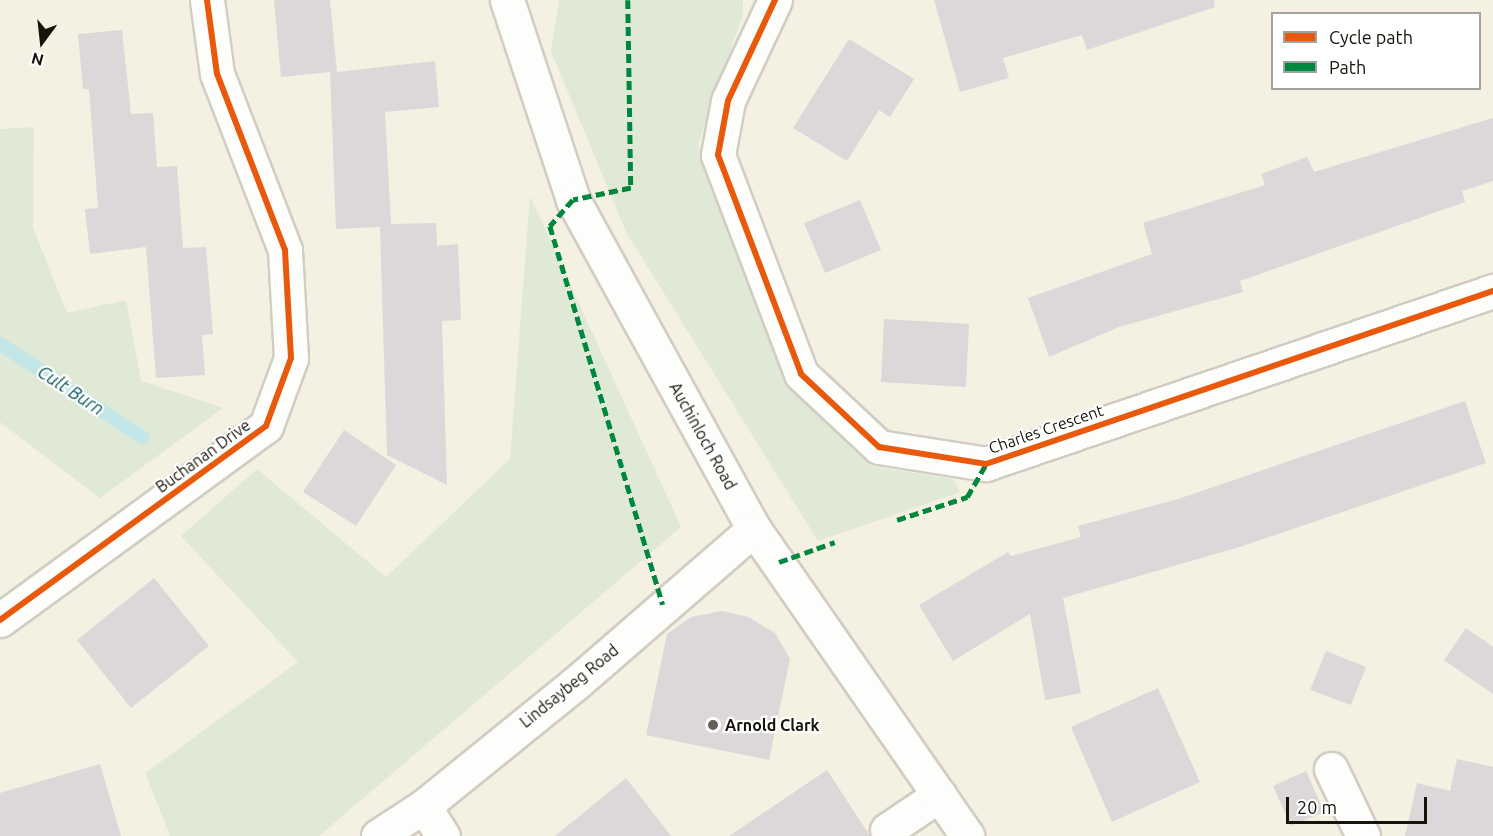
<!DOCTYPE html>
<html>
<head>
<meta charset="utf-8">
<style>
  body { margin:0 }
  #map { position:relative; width:1493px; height:836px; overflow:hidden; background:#f4f0e2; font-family:Ubuntu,sans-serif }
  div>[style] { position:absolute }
  .green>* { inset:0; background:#e0e9d5 }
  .stream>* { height:14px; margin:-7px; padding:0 7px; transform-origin:7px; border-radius:7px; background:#c3e6e8 }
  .building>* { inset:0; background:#dcd8d9 }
  .roads { filter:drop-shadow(2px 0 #d1cdc2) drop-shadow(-2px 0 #d1cdc2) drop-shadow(0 2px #d1cdc2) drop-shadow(0 -2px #d1cdc2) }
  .minor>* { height:33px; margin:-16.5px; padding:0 16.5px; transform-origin:16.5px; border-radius:16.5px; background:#fdfdfb }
  .major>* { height:33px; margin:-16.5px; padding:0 16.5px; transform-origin:16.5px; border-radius:16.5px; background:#fdfdfb }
  .quiet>* { height:4.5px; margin-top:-2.25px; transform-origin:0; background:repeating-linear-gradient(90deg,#00873e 0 9px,transparent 0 13.5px) }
  .cycleway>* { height:6px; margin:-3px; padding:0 3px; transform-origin:3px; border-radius:3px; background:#e8590c }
  .dots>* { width:16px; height:16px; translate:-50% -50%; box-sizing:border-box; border:3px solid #fff; border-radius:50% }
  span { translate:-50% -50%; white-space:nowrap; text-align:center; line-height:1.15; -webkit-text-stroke:4.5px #fff; paint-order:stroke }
  .street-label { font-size:16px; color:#15130a }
  .poi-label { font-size:16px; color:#15130a; font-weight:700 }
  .left { translate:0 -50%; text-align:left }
  .water-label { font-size:18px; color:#0c565f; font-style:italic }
  .legend { position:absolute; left:1271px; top:12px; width:210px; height:78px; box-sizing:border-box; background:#fff; border:2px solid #a1a19d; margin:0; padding:8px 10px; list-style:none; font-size:18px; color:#15130a }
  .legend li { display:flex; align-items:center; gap:12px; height:30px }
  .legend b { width:30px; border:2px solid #a1a19d }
  .north { position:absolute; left:12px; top:12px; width:60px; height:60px; -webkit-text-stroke:4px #fff; paint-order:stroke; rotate:195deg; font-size:16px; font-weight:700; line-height:24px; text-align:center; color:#15130a }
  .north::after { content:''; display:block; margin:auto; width:21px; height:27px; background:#15130a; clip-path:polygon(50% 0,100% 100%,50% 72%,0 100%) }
  .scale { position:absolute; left:1286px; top:797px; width:141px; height:27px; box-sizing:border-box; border:3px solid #15130a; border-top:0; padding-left:8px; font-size:18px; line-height:21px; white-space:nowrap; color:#15130a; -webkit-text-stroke:4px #fff; paint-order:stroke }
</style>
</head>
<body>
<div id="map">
  <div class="green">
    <div style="clip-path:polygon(559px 0,743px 0,743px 14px,698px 145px,790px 389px,870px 466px,953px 479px,960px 492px,818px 541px,626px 232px,551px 51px)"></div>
    <div style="clip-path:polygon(34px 127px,33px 227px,67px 313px,126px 300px,141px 381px,223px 408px,100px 498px,0 422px,0 129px)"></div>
    <div style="clip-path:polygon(530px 196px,681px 527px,319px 836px,170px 836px,145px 773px,298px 662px,181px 536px,257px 469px,386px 577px,510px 459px)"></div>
  </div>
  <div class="stream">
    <div style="left:0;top:344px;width:170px;rotate:33.2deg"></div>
  </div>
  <div class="building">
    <div style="clip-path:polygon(274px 0,330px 0,337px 72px,435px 61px,439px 107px,385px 112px,391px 224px,436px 223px,437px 246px,458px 244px,461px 320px,442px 321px,447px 485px,387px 455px,380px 227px,336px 229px,330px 72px,281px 77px)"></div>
    <div style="clip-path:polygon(934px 0,1214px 0,1215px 7px,1087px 50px,1082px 35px,1003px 58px,1009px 78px,960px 92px)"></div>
    <div style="clip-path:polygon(122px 30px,131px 114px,153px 113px,157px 167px,177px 166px,183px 248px,206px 247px,213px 334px,202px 335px,205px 375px,156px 378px,146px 247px,90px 254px,85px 209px,98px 208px,89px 89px,83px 89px,78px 34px)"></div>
    <div style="clip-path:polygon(849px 39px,914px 79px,890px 117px,879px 110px,847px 161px,793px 128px)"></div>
    <div style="clip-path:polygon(1493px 118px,1493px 181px,1462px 191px,1465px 202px,1240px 281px,1243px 292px,1119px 327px,1049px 357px,1028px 298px,1152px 254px,1143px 223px,1265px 185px,1261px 174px,1307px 157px,1314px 172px)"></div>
    <div style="clip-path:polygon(860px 200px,881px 250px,825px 273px,804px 223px)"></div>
    <div style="clip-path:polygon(884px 319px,969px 324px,966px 387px,881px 382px)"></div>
    <div style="clip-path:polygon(1465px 401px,1486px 463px,1243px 546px,1063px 598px,1081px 693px,1045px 700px,1030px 614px,953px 661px,919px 605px,1008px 552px,1011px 556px,1081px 537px,1078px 526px,1178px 499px)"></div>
    <div style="clip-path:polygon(344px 430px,396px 465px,356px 526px,303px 492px)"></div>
    <div style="clip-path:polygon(154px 578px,209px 646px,131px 708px,77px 640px)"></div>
    <div style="clip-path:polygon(722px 611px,748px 617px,775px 633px,790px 659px,769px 760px,646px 735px,667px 634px,691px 617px)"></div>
    <div style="clip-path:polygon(1466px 628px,1493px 647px,1493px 694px,1444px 660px)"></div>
    <div style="clip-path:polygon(1326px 651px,1366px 667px,1351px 705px,1310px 690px)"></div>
    <div style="clip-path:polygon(1158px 688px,1200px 782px,1112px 822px,1071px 727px)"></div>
    <div style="clip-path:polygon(1457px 759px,1493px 767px,1493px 836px,1405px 836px,1417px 783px,1450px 791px)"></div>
    <div style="clip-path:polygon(100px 764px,121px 836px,0 836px,0 793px)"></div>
    <div style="clip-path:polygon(827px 770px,870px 836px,729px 836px)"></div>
    <div style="clip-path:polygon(1306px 771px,1324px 812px,1291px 826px,1273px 786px)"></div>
    <div style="clip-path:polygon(626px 778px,671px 836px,555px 836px)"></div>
  </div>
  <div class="roads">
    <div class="minor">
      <div style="left:775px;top:0;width:111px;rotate:115deg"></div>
      <div style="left:728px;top:101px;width:55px;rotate:100.5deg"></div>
      <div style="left:718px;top:155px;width:234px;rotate:69.2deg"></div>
      <div style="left:801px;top:374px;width:107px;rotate:43.1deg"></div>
      <div style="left:879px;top:447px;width:108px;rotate:9deg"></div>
      <div style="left:986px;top:464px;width:536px;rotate:-18.84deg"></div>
      <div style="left:0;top:620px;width:329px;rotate:-36.1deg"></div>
      <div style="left:266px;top:426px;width:72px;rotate:-69.8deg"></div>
      <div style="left:291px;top:358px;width:108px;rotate:-93.2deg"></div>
      <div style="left:285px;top:250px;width:189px;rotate:-111.1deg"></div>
      <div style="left:217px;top:74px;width:75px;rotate:-97.7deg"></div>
      <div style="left:1331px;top:769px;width:74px;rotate:64.5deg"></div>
      <div style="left:424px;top:806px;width:36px;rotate:58deg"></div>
      <div style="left:887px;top:830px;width:63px;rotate:-33.9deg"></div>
    </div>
    <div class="major">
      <div style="left:507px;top:0;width:211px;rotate:71.7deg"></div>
      <div style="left:573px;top:200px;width:376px;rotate:61.2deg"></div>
      <div style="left:754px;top:529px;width:374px;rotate:55.2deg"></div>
      <div style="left:378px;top:836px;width:55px;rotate:-33.1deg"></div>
      <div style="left:424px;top:806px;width:196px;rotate:-39deg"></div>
      <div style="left:576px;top:683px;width:235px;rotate:-40.9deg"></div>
    </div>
  </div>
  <div class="quiet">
    <div style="left:628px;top:0;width:188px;rotate:89.1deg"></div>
    <div style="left:631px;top:188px;width:59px;rotate:168.3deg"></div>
    <div style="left:573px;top:200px;width:35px;rotate:131deg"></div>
    <div style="left:550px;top:226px;width:395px;rotate:73.4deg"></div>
    <div style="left:897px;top:520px;width:74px;rotate:-18.2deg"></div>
    <div style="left:967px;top:497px;width:38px;rotate:-60deg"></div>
    <div style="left:779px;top:562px;width:59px;rotate:-19.7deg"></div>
  </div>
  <div class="cycleway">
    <div style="left:775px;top:0;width:111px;rotate:115deg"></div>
    <div style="left:728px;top:101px;width:55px;rotate:100.5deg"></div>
    <div style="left:718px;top:155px;width:234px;rotate:69.2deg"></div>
    <div style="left:801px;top:374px;width:107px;rotate:43.1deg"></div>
    <div style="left:879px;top:447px;width:108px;rotate:9deg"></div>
    <div style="left:986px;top:464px;width:536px;rotate:-18.84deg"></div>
    <div style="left:0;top:620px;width:329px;rotate:-36.1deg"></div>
    <div style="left:266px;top:426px;width:72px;rotate:-69.8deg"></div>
    <div style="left:291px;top:358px;width:108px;rotate:-93.2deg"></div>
    <div style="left:285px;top:250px;width:189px;rotate:-111.1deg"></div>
    <div style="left:217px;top:74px;width:75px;rotate:-97.7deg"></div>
  </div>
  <div class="dots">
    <div style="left:713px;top:725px;background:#636056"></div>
  </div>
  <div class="street-label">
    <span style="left:1046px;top:429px;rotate:-19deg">Charles Crescent</span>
    <span style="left:703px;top:436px;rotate:61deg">Auchinloch Road</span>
    <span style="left:203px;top:456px;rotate:-36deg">Buchanan Drive</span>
    <span style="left:569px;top:686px;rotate:-39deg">Lindsaybeg Road</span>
  </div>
  <div class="poi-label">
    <span class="left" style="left:725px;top:725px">Arnold Clark</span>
  </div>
  <div class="water-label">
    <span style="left:71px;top:390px;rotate:33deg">Cult Burn</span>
  </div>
  <ul class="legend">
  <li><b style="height:8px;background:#e8590c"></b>Cycle path</li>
  <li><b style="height:8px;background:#00873e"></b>Path</li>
  </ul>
  <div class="north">N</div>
  <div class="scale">20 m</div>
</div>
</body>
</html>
